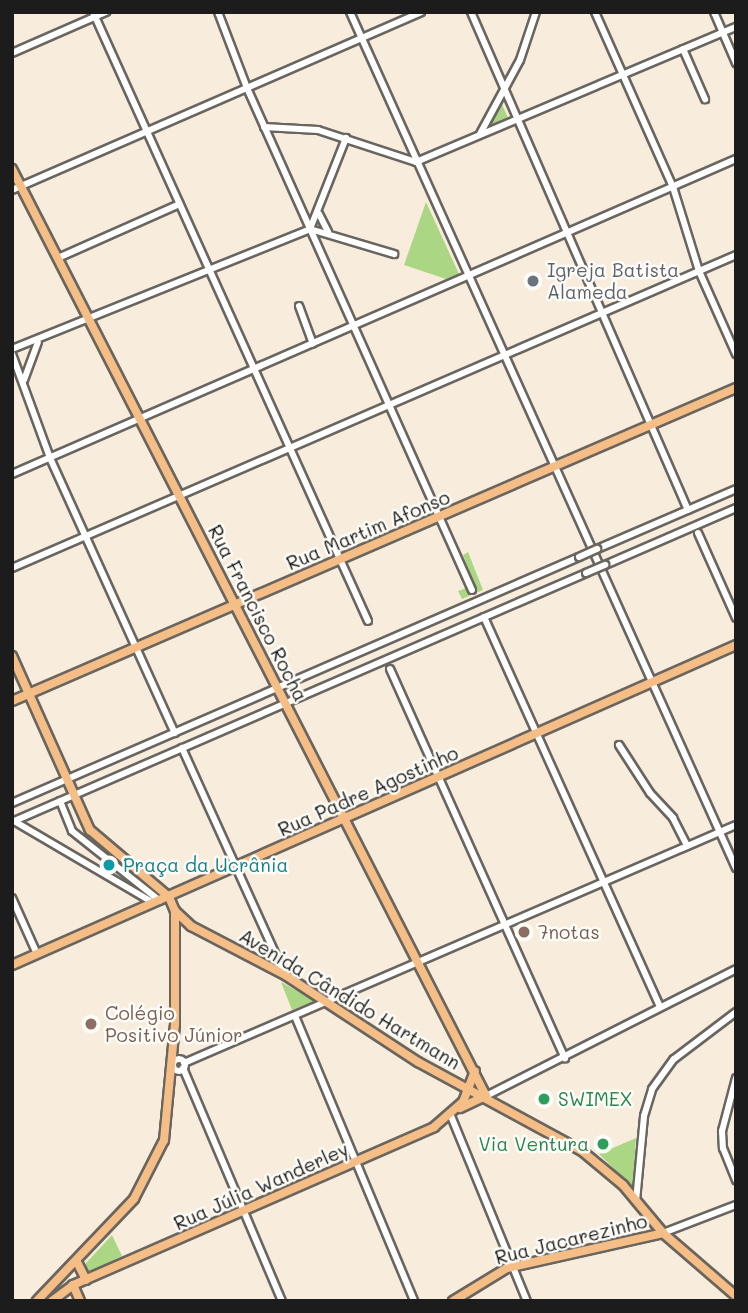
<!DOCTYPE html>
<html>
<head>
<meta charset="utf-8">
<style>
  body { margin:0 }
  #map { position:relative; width:748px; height:1313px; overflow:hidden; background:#f8ecdc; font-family:Mali,sans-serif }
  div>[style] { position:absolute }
  .green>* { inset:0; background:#abd784 }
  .roads { filter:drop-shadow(2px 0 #69655f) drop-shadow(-2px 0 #69655f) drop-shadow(0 2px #69655f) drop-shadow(0 -2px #69655f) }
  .minor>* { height:6px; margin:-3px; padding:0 3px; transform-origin:3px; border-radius:3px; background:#fff }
  .minor>.ring { margin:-3px; padding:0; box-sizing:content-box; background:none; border:6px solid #fff; border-radius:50% }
  .major>* { height:8px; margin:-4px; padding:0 4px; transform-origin:4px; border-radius:4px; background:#f6be87 }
  .bridges { filter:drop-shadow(2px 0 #69655f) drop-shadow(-2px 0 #69655f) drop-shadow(0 2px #69655f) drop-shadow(0 -2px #69655f) }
  .minor-bridge>* { height:6px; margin:-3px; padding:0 3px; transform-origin:3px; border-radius:3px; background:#fff }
  .dots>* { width:19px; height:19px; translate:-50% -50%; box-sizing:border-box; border:4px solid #fdfcf7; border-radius:50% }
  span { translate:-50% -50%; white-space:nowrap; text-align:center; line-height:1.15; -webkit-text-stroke:5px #fdfcf7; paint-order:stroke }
  .worship-label { font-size:19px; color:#5b616d }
  .left { translate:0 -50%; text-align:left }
  .street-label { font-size:19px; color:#1c1c1c }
  .culture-label { font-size:19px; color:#0d838f }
  .education-label { font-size:19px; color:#785e54 }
  .leisure-label { font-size:19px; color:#27864d }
  .right { translate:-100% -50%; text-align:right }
  .frame { position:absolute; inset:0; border:14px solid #1c1c1c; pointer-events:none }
</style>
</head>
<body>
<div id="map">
  <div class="green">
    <div style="clip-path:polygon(501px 102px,508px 118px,487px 127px)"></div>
    <div style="clip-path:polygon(426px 202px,459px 274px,446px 279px,404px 265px)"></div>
    <div style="clip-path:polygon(468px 552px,483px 590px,462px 599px,458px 591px,475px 585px,463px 555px)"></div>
    <div style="clip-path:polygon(281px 982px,315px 1001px,292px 1010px)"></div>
    <div style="clip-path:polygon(636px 1138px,633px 1188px,599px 1154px)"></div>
    <div style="clip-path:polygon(112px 1235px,122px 1256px,85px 1275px,86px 1263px)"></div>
  </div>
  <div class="roads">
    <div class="minor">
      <div style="left:93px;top:12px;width:668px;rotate:65.7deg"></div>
      <div style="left:218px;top:12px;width:81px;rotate:69.1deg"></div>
      <div style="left:247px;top:88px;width:550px;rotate:65.86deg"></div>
      <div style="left:350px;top:12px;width:939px;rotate:65.73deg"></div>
      <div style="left:471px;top:12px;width:543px;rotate:66.46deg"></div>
      <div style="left:595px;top:12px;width:192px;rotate:66deg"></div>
      <div style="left:673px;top:187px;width:88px;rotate:72.8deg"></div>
      <div style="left:699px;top:271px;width:91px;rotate:66deg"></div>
      <div style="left:714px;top:12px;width:56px;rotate:66.7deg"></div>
      <div style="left:683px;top:49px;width:55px;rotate:66.3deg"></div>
      <div style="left:12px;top:53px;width:103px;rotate:-23.6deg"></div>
      <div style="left:264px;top:127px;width:54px;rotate:3.2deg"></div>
      <div style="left:318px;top:130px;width:103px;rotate:18.1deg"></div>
      <div style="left:416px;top:162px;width:347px;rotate:-22.9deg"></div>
      <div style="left:480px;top:134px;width:84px;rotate:-61.6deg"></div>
      <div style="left:520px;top:60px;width:51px;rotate:-71.6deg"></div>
      <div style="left:12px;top:190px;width:446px;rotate:-23.5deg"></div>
      <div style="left:319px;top:214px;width:20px;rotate:63deg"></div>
      <div style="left:310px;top:229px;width:98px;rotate:-68.4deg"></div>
      <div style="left:310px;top:229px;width:88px;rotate:16.6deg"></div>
      <div style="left:58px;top:258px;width:133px;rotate:-23.9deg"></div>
      <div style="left:299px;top:306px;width:40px;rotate:69.8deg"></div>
      <div style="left:12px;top:349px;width:321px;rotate:-21.9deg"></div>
      <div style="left:12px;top:354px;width:111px;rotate:69.9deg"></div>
      <div style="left:50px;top:458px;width:302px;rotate:65.6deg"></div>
      <div style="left:24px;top:380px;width:40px;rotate:-69.8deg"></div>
      <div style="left:12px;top:474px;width:790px;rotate:-23.51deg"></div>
      <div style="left:698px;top:533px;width:93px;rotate:65.9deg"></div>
      <div style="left:597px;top:549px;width:151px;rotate:-23.3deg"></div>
      <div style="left:605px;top:565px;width:143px;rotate:-23.5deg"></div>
      <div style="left:12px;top:568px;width:789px;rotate:-23.38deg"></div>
      <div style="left:484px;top:617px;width:428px;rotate:65.7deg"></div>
      <div style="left:390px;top:669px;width:427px;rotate:65.8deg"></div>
      <div style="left:619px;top:745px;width:57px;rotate:57.1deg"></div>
      <div style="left:650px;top:793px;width:34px;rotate:47deg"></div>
      <div style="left:673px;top:818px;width:31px;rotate:63deg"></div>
      <div style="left:182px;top:748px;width:249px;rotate:65.6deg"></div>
      <div style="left:60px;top:801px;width:32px;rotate:68deg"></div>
      <div style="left:72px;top:831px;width:112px;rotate:38.5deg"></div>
      <div style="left:12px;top:803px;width:618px;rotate:-23.45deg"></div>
      <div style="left:14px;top:821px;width:162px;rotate:30.4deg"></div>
      <div style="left:12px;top:822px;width:626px;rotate:-23.45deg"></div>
      <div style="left:12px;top:898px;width:61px;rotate:65.9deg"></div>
      <div style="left:295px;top:1016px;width:309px;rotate:67.3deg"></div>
      <div class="ring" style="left:173px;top:1059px;width:6px;height:6px"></div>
      <div style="left:184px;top:1063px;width:601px;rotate:-23.32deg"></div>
      <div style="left:183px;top:1068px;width:253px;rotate:67deg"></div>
      <div style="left:736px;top:1078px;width:55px;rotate:104.8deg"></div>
      <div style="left:722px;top:1131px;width:17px;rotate:87deg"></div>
      <div style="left:723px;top:1148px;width:35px;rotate:68deg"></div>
      <div style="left:486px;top:1096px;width:280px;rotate:-26.9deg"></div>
      <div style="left:451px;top:1116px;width:200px;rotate:67.7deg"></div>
      <div style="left:636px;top:1201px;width:85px;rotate:-84.6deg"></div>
      <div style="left:644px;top:1116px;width:28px;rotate:-73deg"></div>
      <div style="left:652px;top:1089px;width:37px;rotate:-54deg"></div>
      <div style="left:674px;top:1059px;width:78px;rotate:-37.2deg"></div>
      <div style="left:663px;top:1233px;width:78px;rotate:-21deg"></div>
    </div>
    <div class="major">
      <div style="left:12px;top:169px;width:1041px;rotate:62.92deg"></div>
      <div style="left:12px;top:656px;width:191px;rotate:65.9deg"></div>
      <div style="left:90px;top:830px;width:104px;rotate:40.3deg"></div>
      <div style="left:169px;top:897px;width:15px;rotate:67deg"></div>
      <div style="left:175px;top:911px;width:113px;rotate:90deg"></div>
      <div style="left:175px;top:1024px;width:117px;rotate:95.4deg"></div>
      <div style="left:164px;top:1140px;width:66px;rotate:117deg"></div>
      <div style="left:134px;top:1199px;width:141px;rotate:133.6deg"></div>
      <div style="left:12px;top:701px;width:789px;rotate:-23.38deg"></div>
      <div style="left:175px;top:911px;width:22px;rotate:43deg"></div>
      <div style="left:191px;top:926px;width:106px;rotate:27.5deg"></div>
      <div style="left:285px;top:975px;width:159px;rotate:33.2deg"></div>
      <div style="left:418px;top:1062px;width:187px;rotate:28.5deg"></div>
      <div style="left:582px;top:1151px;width:53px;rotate:39.7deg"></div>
      <div style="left:623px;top:1185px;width:62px;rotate:50.2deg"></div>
      <div style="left:663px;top:1233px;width:96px;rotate:40.8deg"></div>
      <div style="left:12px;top:965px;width:792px;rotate:-23.84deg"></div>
      <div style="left:460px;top:1108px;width:29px;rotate:-25deg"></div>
      <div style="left:77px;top:1262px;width:20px;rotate:63deg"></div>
      <div style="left:73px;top:1285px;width:17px;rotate:66deg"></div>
      <div style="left:52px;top:1301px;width:26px;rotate:-37deg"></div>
      <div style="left:73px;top:1285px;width:394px;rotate:-23.6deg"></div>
      <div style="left:434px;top:1127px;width:38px;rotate:-41deg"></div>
      <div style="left:463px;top:1102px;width:33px;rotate:-69deg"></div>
      <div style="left:453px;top:1301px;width:63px;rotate:-31.4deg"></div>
      <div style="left:507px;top:1268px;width:160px;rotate:-12.6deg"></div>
    </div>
  </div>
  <div class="bridges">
    <div class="minor-bridge">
      <div style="left:579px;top:557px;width:20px;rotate:-24deg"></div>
      <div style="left:586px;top:573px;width:21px;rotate:-23deg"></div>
    </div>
  </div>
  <div class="dots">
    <div style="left:533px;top:281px;background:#6b7280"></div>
    <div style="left:109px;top:865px;background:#0f9aa8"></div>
    <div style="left:524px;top:932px;background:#8d6e63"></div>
    <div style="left:91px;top:1024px;background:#8d6e63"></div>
    <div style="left:544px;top:1099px;background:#2e9e5b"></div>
    <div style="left:603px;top:1144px;background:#2e9e5b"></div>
  </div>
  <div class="worship-label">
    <span class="left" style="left:547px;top:281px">Igreja Batista<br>Alameda</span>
  </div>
  <div class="street-label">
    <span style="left:368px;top:530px;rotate:-23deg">Rua Martim Afonso</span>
    <span style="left:258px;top:613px;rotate:63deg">Rua Francisco Rocha</span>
    <span style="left:368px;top:791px;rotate:-24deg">Rua Padre Agostinho</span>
    <span style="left:350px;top:999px;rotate:31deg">Avenida Cândido Hartmann</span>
    <span style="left:261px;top:1186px;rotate:-24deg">Rua Júlia Wanderley</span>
    <span style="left:571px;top:1239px;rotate:-14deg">Rua Jacarezinho</span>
  </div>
  <div class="culture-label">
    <span class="left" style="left:123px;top:865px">Praça da Ucrânia</span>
  </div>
  <div class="education-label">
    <span class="left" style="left:538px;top:932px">7notas</span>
    <span class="left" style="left:105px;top:1024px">Colégio<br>Positivo Júnior</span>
  </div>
  <div class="leisure-label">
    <span class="left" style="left:558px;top:1099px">SWIMEX</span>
    <span class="right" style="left:589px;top:1144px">Via Ventura</span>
  </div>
  <div class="frame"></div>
</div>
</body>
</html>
